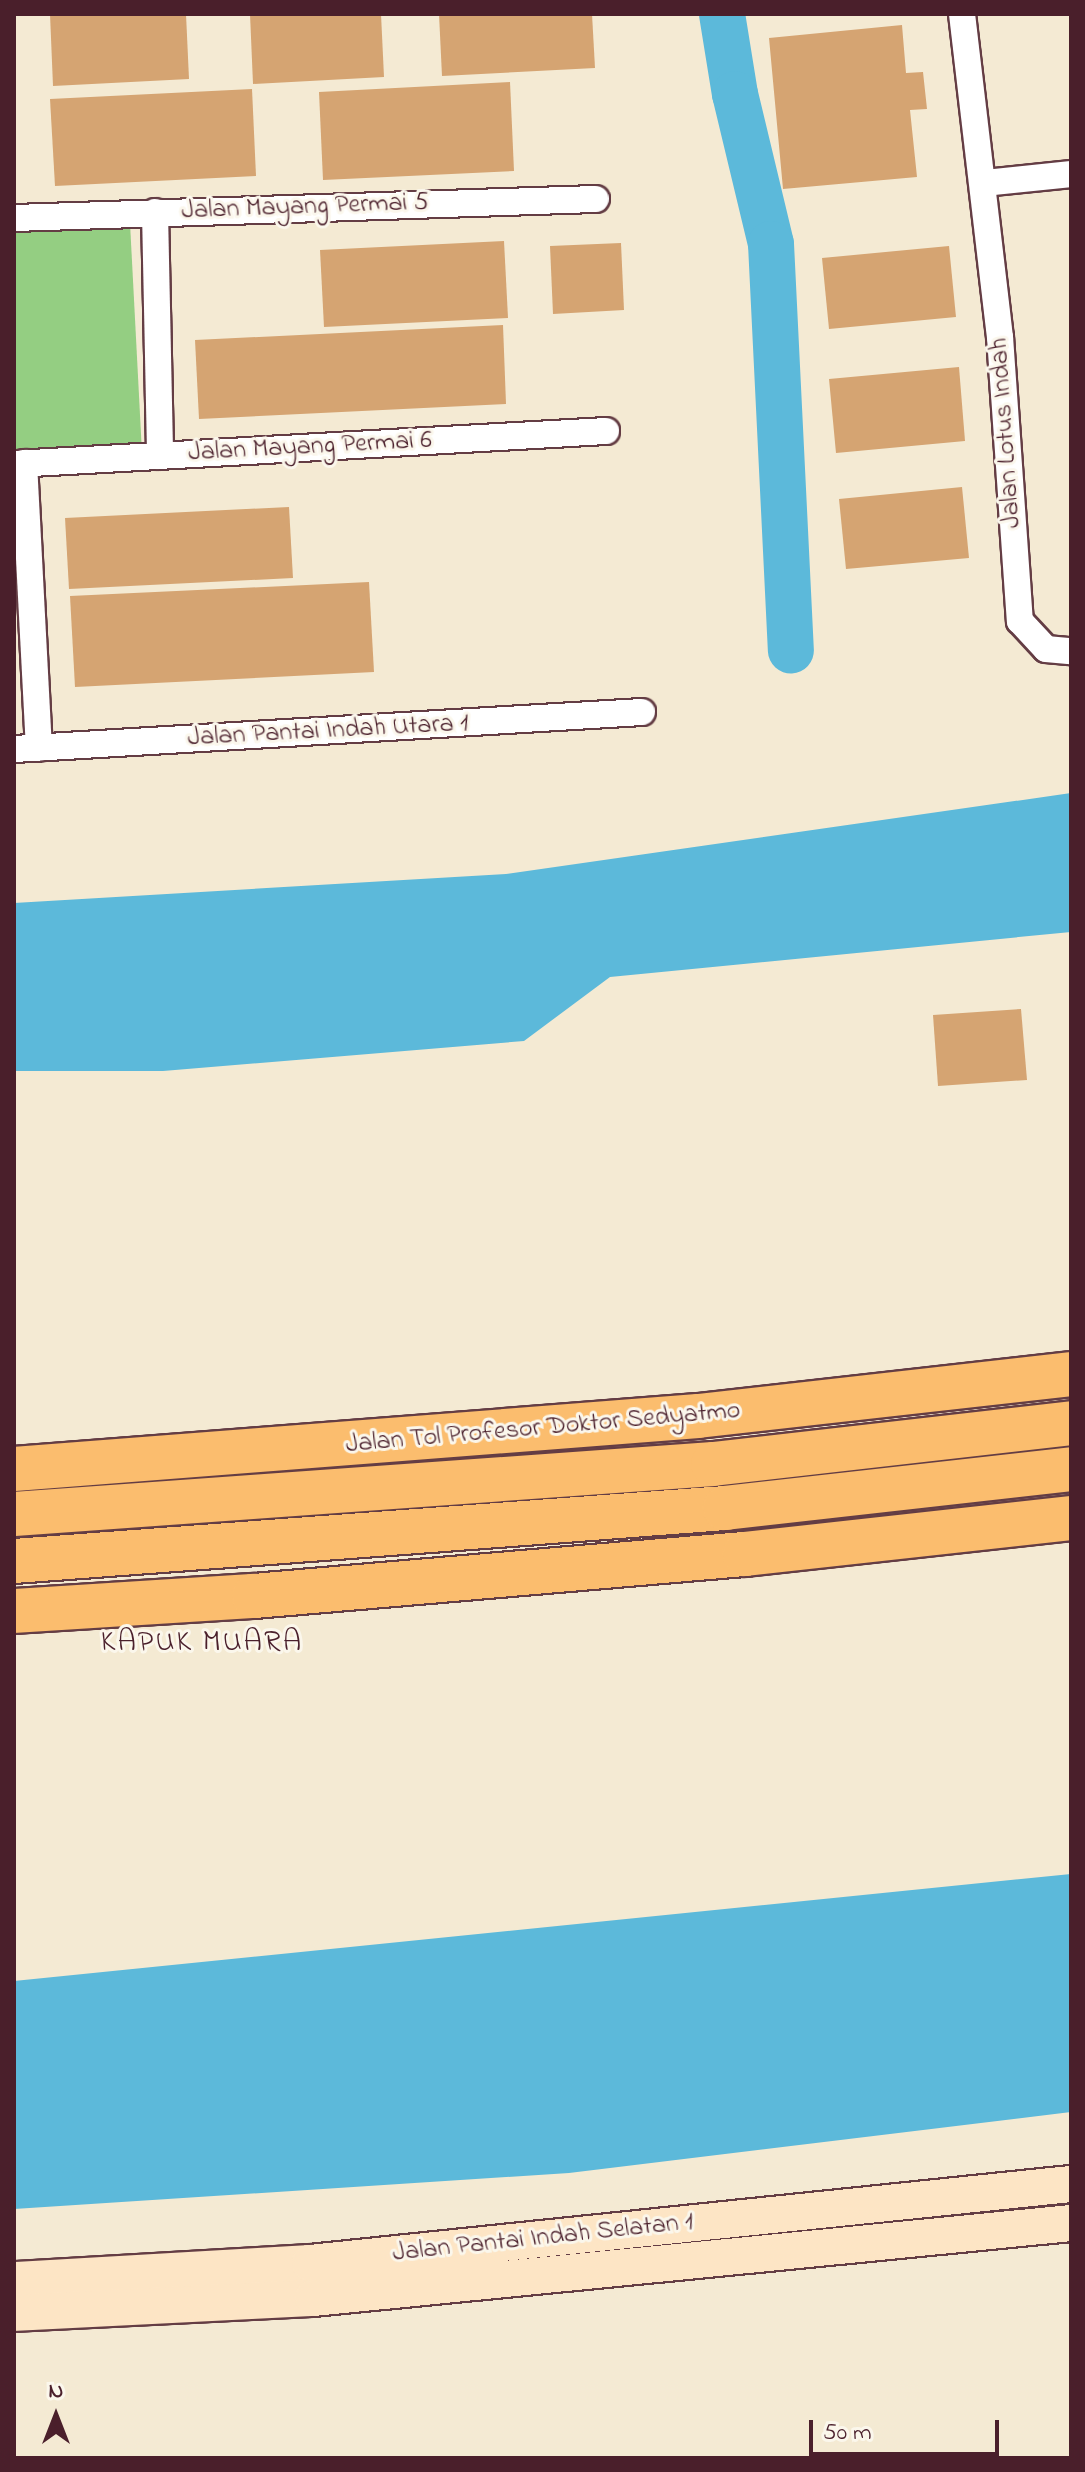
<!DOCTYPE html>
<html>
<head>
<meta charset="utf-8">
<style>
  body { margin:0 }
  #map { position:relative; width:1085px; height:2472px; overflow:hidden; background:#f4ead3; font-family:"Indie Flower",sans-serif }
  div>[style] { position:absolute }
  .green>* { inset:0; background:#94ce82 }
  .water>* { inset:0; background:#5cb9da }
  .river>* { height:46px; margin:-23px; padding:0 23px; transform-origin:23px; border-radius:23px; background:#5cb9da }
  .building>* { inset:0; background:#d5a472 }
  .roads { filter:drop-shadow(2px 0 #643d44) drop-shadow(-2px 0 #643d44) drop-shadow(0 2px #643d44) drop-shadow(0 -2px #643d44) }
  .street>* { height:26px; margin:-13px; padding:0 13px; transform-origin:13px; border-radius:13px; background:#fff }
  .secondary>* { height:36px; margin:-18px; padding:0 18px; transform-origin:18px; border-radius:18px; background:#fde5c5 }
  .highway>* { height:44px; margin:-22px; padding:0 22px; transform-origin:22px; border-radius:22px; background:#fbbd6e }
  span { translate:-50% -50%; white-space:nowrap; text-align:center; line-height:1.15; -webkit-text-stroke:6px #fbf7ec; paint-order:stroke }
  .street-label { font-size:26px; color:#4a1f2b }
  .quarter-label { font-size:30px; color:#4a1f2b; letter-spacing:2px }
  .frame { position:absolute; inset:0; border:16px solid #4a1f2b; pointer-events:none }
  .north { position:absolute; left:16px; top:2376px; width:80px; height:80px; -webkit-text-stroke:6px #fbf7ec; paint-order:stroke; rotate:0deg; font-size:22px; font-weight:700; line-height:32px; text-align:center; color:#4a1f2b }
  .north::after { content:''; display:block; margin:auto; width:28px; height:36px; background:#4a1f2b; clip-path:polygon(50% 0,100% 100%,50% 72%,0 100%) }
  .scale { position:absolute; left:809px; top:2420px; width:190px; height:36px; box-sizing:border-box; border:4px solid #4a1f2b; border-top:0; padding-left:10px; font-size:24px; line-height:28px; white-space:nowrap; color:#4a1f2b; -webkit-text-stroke:6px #fbf7ec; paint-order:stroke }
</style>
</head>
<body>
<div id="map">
  <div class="green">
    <div style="clip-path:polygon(130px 223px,142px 453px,14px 460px,14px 228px)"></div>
  </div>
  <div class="water">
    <div style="clip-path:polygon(1071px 793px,1071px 932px,610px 977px,524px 1041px,163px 1071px,14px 1071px,14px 903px,506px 874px)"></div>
    <div style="clip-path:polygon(1071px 1874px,1071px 2112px,569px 2173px,14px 2209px,14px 1981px)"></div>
  </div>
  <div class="river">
    <div style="left:722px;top:14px;width:81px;rotate:80.8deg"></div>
    <div style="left:735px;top:94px;width:154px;rotate:76.5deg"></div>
    <div style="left:771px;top:244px;width:407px;rotate:87.2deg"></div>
  </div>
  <div class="building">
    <div style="clip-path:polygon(50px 14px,186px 14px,189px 79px,53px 86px)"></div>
    <div style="clip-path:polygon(250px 14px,381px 14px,384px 77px,253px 84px)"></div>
    <div style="clip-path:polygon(439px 14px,592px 14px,595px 68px,442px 76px)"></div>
    <div style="clip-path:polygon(902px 25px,906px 73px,923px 72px,927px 109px,910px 110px,917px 177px,783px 189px,769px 38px)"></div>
    <div style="clip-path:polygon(510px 82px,514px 171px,323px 180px,319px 92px)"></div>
    <div style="clip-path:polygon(252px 89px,256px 176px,55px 186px,50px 99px)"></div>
    <div style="clip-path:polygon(504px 241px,508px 318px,324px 327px,320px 250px)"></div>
    <div style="clip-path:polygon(621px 243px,624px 310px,553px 314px,550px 246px)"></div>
    <div style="clip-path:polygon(949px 246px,956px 317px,829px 329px,822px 258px)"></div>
    <div style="clip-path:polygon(503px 325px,506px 404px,199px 419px,195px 340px)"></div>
    <div style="clip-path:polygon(959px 367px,965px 441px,836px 453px,829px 379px)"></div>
    <div style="clip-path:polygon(962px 487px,969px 558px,846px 569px,839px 499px)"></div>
    <div style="clip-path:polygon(289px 507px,293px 578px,69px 589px,65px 518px)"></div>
    <div style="clip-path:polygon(369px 582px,374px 672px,75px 687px,70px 596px)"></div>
    <div style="clip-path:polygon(1021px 1009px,1027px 1080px,938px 1086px,933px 1015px)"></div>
  </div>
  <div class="roads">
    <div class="street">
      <div style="left:962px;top:14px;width:325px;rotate:83.3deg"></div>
      <div style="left:1000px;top:337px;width:285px;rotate:86deg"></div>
      <div style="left:1020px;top:621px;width:38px;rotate:47deg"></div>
      <div style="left:1046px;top:649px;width:25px;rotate:5deg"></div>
      <div style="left:984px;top:183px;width:87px;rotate:-5.9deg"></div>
      <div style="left:155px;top:212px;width:244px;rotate:88.8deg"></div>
      <div style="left:14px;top:218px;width:582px;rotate:-1.87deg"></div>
      <div style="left:24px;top:463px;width:285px;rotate:87deg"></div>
      <div style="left:14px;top:464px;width:593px;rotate:-3.19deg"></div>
      <div style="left:14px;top:749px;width:629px;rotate:-3.37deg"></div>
    </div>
    <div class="secondary">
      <div style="left:14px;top:2280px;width:296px;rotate:-3.3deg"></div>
      <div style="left:310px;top:2263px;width:765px;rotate:-5.93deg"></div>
      <div style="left:14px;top:2313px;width:299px;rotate:-2.9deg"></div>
      <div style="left:313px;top:2298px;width:762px;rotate:-5.65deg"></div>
    </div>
    <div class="highway">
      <div style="left:14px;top:1469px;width:686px;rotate:-4.43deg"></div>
      <div style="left:698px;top:1416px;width:375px;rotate:-6.4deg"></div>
      <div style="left:14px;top:1514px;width:701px;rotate:-4.09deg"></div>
      <div style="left:713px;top:1464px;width:360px;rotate:-6.5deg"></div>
      <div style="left:14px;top:1561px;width:713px;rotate:-4.26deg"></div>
      <div style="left:725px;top:1508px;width:348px;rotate:-6.4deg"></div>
      <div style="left:14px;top:1611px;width:240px;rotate:-3.6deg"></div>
      <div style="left:254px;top:1596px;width:493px;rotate:-4.9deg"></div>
      <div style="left:745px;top:1554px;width:328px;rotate:-6.3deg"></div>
    </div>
  </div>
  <div class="street-label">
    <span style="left:305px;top:208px;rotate:-2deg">Jalan Mayang Permai 5</span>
    <span style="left:1007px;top:433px;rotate:-94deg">Jalan Lotus Indah</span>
    <span style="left:310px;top:448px;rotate:-3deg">Jalan Mayang Permai 6</span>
    <span style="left:328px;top:732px;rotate:-3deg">Jalan Pantai Indah Utara 1</span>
    <span style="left:543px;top:1429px;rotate:-5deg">Jalan Tol Profesor Doktor Sedyatmo</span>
    <span style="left:543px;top:2239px;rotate:-6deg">Jalan Pantai Indah Selatan 1</span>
  </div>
  <div class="quarter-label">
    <span style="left:202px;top:1643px">KAPUK MUARA</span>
  </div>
  <div class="frame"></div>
  <div class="north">N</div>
  <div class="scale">50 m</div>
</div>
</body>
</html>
